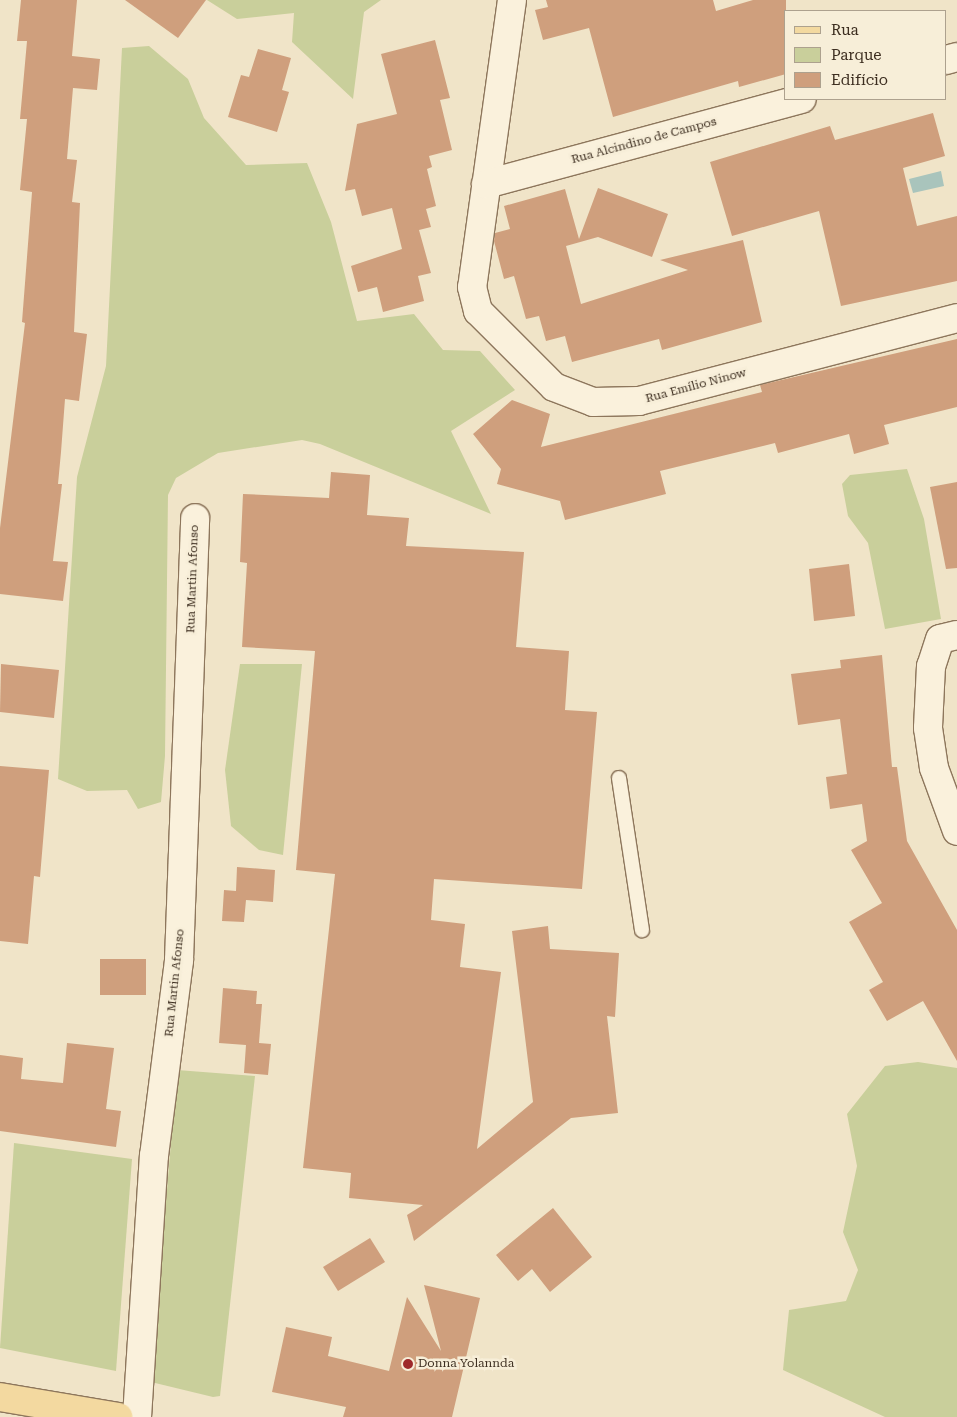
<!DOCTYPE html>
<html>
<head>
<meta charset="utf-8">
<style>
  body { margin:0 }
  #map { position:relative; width:957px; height:1417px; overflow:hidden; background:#f0e4c8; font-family:"Roboto Serif",serif }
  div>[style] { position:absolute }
  .green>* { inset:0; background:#c9cf9b }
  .water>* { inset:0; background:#a9c4bc }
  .building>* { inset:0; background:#cf9f7d }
  .roads { filter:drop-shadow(1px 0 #8d765c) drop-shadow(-1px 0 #8d765c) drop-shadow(0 1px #8d765c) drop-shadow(0 -1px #8d765c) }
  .service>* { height:14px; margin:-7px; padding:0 7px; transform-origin:7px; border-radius:7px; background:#faf1dc }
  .minor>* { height:28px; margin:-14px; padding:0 14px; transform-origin:14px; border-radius:14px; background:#faf1dc }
  .primary>* { height:28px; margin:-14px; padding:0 14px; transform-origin:14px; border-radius:14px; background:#f3d9a0 }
  .dots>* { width:14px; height:14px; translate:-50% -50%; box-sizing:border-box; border:2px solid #f7eed8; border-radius:50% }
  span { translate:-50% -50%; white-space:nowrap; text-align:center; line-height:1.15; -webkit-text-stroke:5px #f7eed8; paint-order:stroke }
  .street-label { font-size:12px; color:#3d2e20 }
  .poi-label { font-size:12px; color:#3d2e20 }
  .left { translate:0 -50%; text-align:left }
  .legend { position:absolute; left:784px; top:10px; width:162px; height:90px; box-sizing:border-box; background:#f7eed8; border:1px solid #ada18e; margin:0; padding:6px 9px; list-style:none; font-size:15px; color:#3d2e20 }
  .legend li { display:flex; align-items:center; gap:10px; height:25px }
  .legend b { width:25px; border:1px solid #ada18e }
</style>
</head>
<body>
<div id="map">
  <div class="green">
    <div style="clip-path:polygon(207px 0,381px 0,364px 12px,353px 99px,292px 42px,294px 13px,237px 19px)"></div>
    <div style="clip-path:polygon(149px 46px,188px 79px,204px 118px,246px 165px,307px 163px,331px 222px,357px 321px,414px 314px,443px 350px,480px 351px,515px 390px,451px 431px,491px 514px,320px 444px,302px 440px,218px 453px,176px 478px,168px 495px,165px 756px,161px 802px,138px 809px,127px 790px,87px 791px,58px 779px,77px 477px,106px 366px,122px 48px)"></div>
    <div style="clip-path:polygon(907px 469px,924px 519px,941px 619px,885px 629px,868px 543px,848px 516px,842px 484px,850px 475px)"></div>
    <div style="clip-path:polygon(240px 664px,302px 664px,283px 855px,259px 850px,231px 826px,225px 770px)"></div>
    <div style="clip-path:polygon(918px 1062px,957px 1068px,957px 1417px,885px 1417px,783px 1370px,789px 1310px,846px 1301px,858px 1270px,843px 1232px,857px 1166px,847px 1114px,885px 1066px)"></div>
    <div style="clip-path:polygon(177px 1070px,255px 1076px,220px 1396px,213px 1397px,151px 1382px)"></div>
    <div style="clip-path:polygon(14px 1143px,132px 1159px,116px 1371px,0 1348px)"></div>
  </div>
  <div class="water">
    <div style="clip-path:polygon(941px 171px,944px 186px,913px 193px,909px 179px)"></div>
  </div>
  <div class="building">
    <div style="clip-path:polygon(21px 0,77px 0,72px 56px,100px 59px,97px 90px,73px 88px,67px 159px,77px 160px,72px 202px,80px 203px,74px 332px,87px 334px,79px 401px,65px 399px,61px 452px,58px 484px,62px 484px,53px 561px,68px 562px,63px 601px,0 594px,0 528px,25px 323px,22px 322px,32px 192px,20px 190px,27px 119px,20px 119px,27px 41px,17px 41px)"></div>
    <div style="clip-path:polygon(125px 0,206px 0,178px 38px)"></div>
    <div style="clip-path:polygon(546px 0,713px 0,716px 11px,753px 0,786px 0,786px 74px,739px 87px,738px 81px,613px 117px,589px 28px,543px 40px,535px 10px,548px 7px)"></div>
    <div style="clip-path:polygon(435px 40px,450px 98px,440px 100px,452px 150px,429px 156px,432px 167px,427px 169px,436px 206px,426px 209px,431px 227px,419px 230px,431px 273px,418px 276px,424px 301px,383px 312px,377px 287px,358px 292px,351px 266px,402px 249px,392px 208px,362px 216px,355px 189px,345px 191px,357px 124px,397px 114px,381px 54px)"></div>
    <div style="clip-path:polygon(258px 49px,291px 58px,282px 90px,289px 92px,277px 132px,228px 117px,241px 75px,249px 77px)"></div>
    <div style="clip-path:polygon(933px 113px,945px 156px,903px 168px,917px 226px,957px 216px,957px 281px,841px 306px,819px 211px,732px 236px,710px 162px,830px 126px,835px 140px)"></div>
    <div style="clip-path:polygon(598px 188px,668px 214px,652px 257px,598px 237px,566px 246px,581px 304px,688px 270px,660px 260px,743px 240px,762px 322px,662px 350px,659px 339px,572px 362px,565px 336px,546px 341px,539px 316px,526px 319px,514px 276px,504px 279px,494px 241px,495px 233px,510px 229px,504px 206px,565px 189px,579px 239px)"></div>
    <div style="clip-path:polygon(957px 339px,957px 407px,884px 425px,889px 444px,854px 454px,849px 434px,778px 453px,775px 443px,660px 471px,666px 494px,565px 520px,560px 501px,497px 484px,501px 469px,473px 434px,512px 400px,550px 414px,541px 447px,762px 392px,760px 385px)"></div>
    <div style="clip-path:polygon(331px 472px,370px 475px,367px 515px,409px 518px,406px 546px,524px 552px,516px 647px,569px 651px,565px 710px,597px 712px,582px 889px,434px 879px,431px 920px,465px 924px,460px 967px,501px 972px,477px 1149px,533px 1102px,512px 931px,548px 926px,550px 949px,619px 953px,615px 1017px,607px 1016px,618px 1113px,571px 1118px,414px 1241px,407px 1215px,423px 1205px,349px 1198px,351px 1173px,303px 1168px,335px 874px,296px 870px,315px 651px,242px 647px,247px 563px,240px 562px,243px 494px,329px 498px)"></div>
    <div style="clip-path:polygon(957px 482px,957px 568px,946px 569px,930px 487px)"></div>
    <div style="clip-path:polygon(849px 564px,855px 616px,814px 621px,809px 569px)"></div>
    <div style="clip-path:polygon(882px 655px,892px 767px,897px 767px,907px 841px,957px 930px,957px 1061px,923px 1001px,887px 1021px,869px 990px,883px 982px,849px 922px,882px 903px,851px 850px,867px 841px,862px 804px,830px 809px,826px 777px,847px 774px,840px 719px,798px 725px,791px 674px,841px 668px,840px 660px)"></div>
    <div style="clip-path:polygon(1px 664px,59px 670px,54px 718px,0 712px)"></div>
    <div style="clip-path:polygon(0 766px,49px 770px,40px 877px,34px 876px,28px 944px,0 941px)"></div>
    <div style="clip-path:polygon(237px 867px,275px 870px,273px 902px,246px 900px,244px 922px,222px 921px,224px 890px,236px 891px)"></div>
    <div style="clip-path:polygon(100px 959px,146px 959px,146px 995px,100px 995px)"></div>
    <div style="clip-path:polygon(223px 988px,257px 991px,256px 1004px,262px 1004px,259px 1043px,271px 1044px,268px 1075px,244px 1073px,246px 1045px,219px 1043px)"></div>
    <div style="clip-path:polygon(67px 1043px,114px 1048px,106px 1109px,121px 1111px,116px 1147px,0 1131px,0 1055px,23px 1058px,21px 1079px,63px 1083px)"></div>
    <div style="clip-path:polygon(553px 1208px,592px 1257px,550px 1292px,532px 1269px,518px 1281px,496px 1255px)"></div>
    <div style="clip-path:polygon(370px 1238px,385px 1262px,338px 1291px,323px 1267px)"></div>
    <div style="clip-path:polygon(424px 1285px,480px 1298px,452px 1417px,343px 1417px,346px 1407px,272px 1392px,286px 1327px,332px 1337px,328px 1356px,389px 1371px,407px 1297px,441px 1351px)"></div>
  </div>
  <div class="roads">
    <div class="service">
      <div style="left:619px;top:778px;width:154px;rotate:81.4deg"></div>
    </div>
    <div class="minor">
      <div style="left:512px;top:0;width:290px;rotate:97.9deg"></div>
      <div style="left:472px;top:287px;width:25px;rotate:76deg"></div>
      <div style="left:478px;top:311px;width:107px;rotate:45deg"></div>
      <div style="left:554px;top:387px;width:42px;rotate:21deg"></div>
      <div style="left:593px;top:402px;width:46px;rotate:-1.2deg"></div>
      <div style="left:639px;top:401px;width:329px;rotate:-14.6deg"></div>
      <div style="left:946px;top:60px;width:11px;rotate:-15deg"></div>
      <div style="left:486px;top:184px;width:327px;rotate:-15.1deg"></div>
      <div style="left:957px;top:635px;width:17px;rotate:167deg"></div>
      <div style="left:940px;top:639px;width:28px;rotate:108deg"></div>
      <div style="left:931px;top:666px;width:62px;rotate:92.8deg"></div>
      <div style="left:928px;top:728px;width:40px;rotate:81.5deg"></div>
      <div style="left:934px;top:768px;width:67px;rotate:69.9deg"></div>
      <div style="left:137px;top:1417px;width:262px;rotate:-86.3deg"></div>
      <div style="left:154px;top:1156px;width:198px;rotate:-82.7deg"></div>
      <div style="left:179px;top:960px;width:442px;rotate:-87.9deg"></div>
    </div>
    <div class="primary">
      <div style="left:0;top:1397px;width:120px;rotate:9.6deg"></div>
    </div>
  </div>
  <div class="dots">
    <div style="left:408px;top:1364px;background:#9e2a2b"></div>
  </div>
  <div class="street-label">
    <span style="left:644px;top:141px;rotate:-15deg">Rua Alcindino de Campos</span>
    <span style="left:696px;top:386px;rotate:-15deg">Rua Emílio Ninow</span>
    <span style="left:193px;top:579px;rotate:-88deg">Rua Martin Afonso</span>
    <span style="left:175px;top:983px;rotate:-84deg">Rua Martin Afonso</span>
  </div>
  <div class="poi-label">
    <span class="left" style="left:418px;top:1364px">Donna Yolannda</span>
  </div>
  <ul class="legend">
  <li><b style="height:6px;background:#f3d9a0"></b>Rua</li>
  <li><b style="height:14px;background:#c9cf9b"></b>Parque</li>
  <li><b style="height:14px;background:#cf9f7d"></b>Edifício</li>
  </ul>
</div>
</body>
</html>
